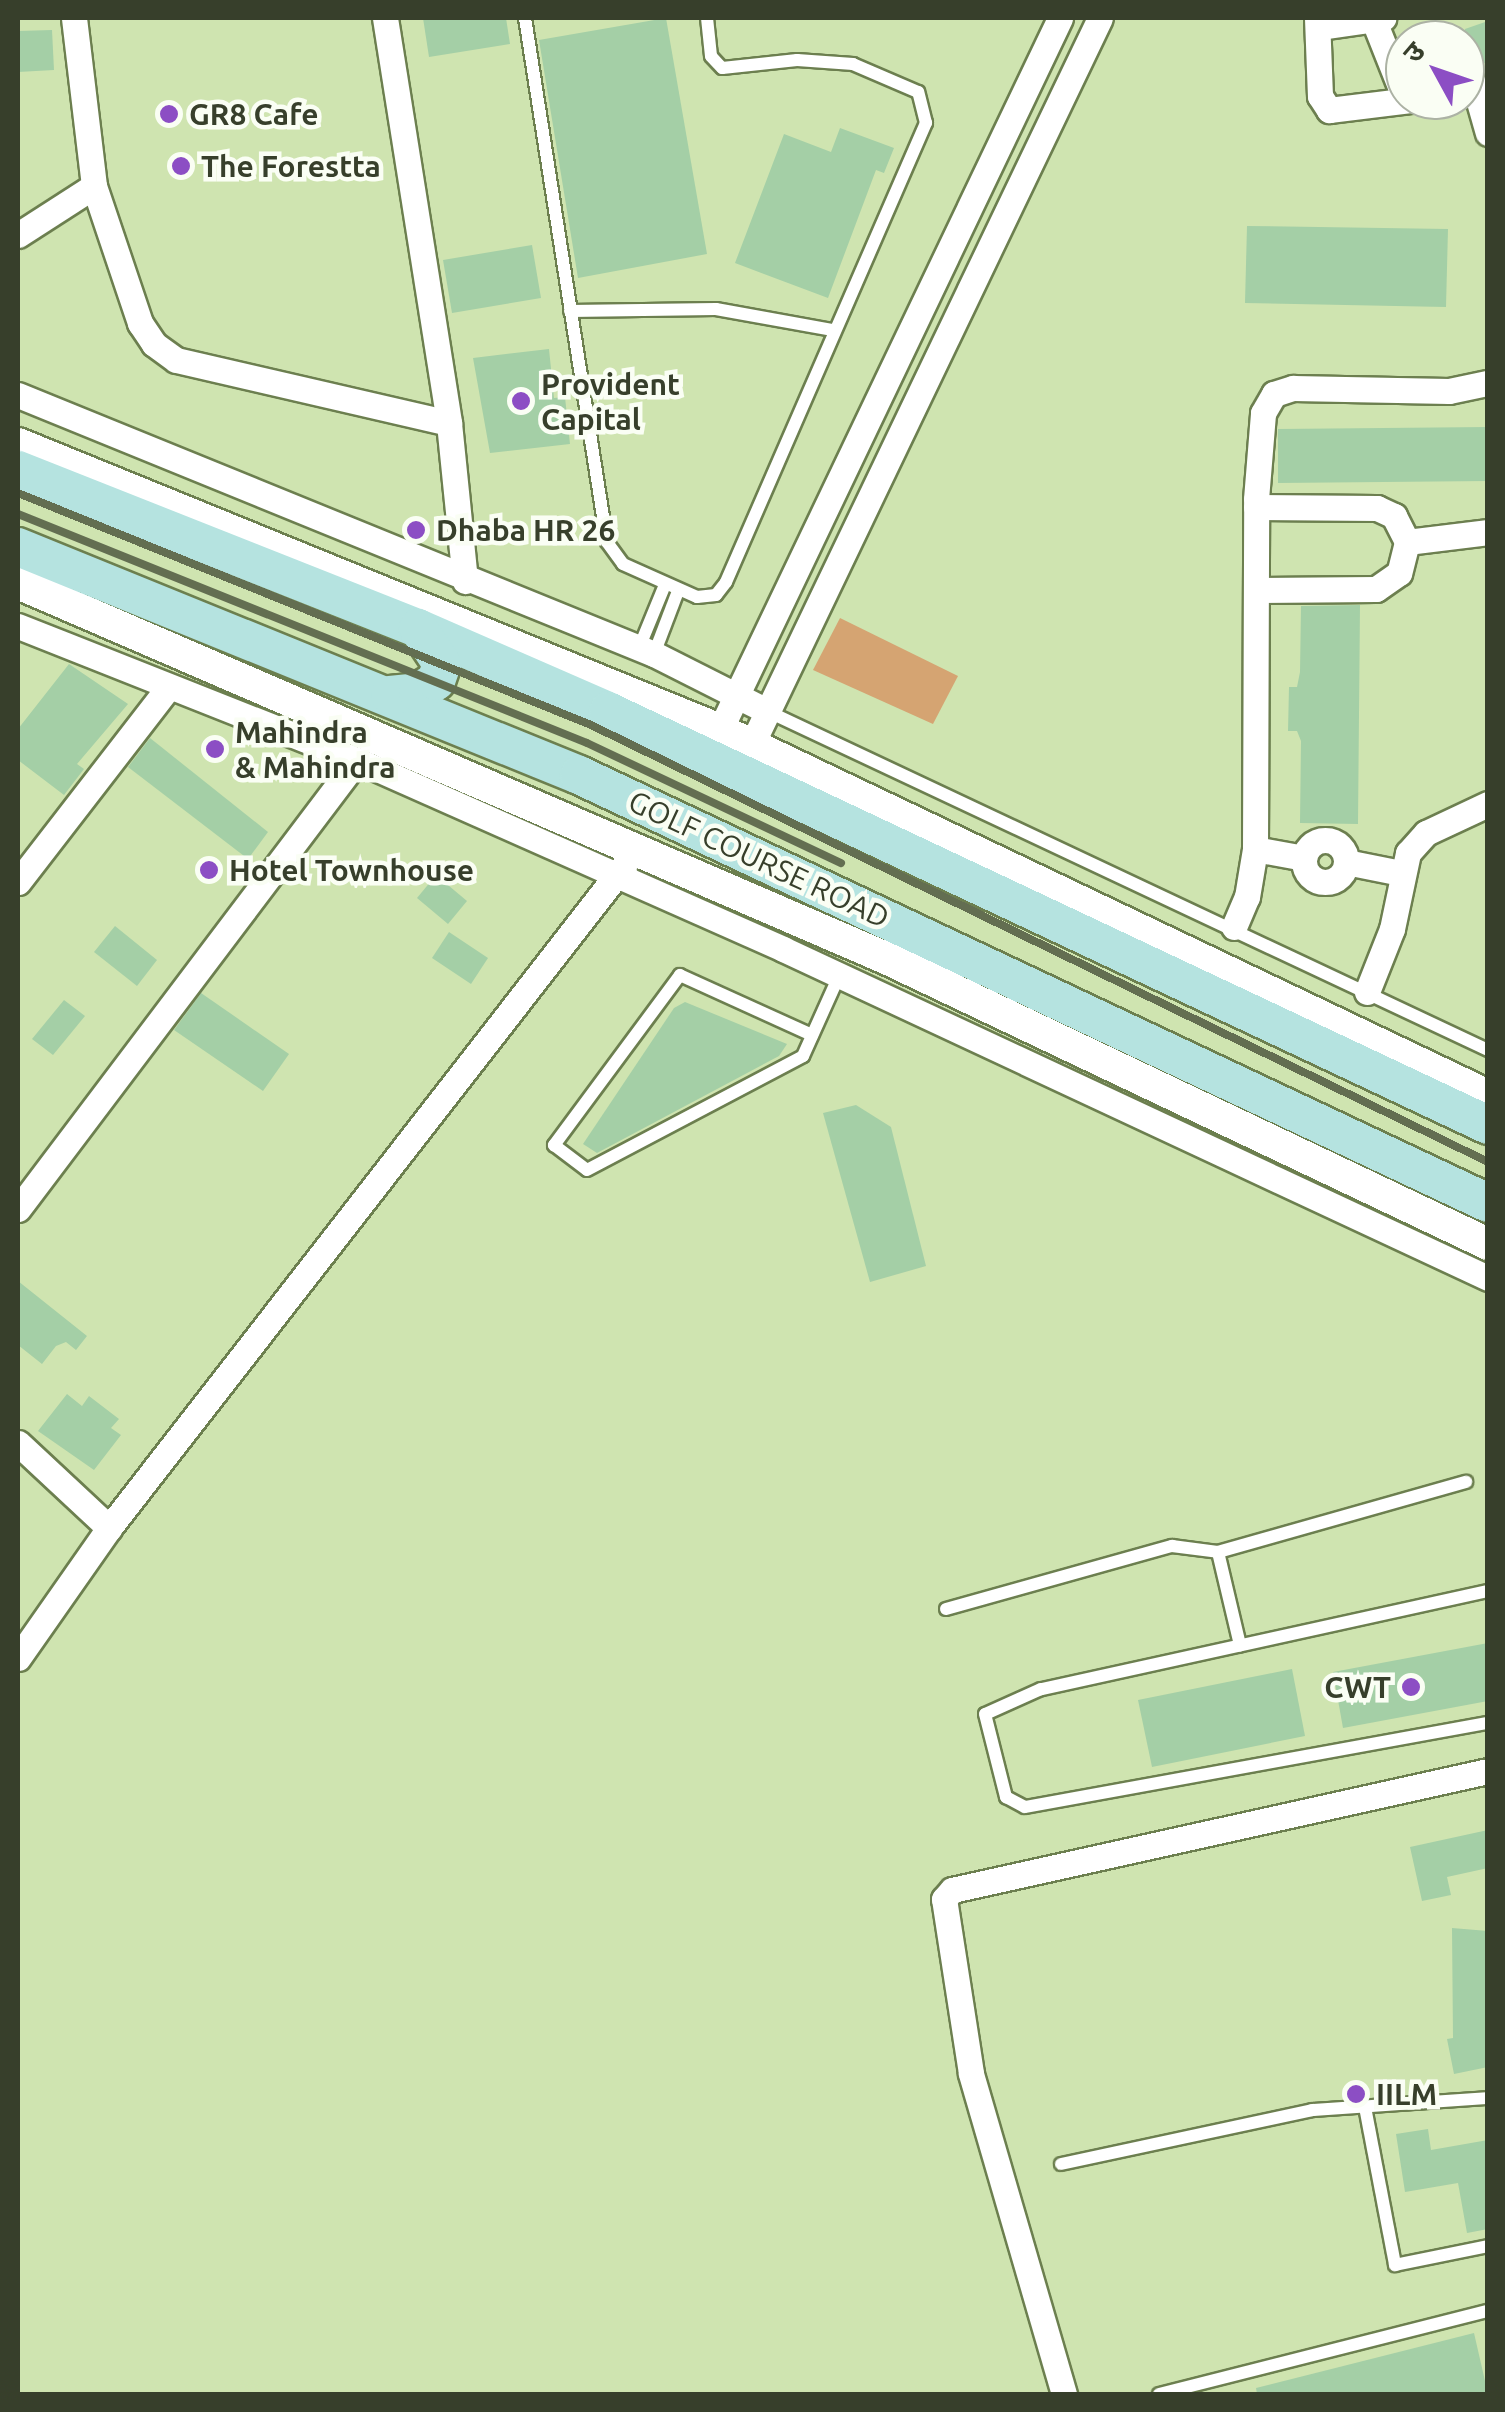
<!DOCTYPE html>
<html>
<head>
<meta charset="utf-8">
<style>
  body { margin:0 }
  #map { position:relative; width:1505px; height:2412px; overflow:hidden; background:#cfe4b0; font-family:Ubuntu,"Noto Sans Devanagari",sans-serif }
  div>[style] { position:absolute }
  .green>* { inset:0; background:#d5a472 }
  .building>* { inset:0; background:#a4cfa6 }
  .roads { filter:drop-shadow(2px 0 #6c7f4f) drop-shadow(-2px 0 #6c7f4f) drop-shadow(0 2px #6c7f4f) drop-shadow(0 -2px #6c7f4f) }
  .service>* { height:12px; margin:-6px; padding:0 6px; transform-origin:6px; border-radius:6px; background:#fff }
  .minor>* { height:25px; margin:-12.5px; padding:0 12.5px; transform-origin:12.5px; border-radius:12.5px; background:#fff }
  .minor>.ring { margin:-12.5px; padding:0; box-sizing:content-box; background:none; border:25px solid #fff; border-radius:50% }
  .tertiary>* { height:32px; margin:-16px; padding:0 16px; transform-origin:16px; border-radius:16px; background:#fff }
  .secondary>* { height:38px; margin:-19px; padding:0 19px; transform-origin:19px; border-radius:19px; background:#b5e3e0 }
  .rail>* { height:8px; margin:-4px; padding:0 4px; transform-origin:4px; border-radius:4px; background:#636e51 }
  .dots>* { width:28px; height:28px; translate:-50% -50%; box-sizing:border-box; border:5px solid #fafef4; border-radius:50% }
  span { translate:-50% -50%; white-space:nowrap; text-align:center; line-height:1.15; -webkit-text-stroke:9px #fafef4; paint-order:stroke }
  .poi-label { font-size:30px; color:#373f2b; font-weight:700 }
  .left { translate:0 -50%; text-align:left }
  .right { translate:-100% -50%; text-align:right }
  .street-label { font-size:30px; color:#373f2b }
  .frame { position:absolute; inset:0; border:20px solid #373f2b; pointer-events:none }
  .north { position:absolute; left:1385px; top:20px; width:100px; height:100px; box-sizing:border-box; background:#fafef4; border:2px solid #acb2a4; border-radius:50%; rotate:310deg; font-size:28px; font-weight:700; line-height:40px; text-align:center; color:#373f2b }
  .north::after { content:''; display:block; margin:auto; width:35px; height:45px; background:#8c4ec4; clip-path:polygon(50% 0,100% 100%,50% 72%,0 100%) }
</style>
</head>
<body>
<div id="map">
  <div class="green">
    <div style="clip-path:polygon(840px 618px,958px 676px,933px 724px,813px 670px)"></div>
  </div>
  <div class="building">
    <div style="clip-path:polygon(423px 18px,506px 18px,510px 44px,429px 57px)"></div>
    <div style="clip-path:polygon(666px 18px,707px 254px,578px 278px,539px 40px)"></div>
    <div style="clip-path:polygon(1488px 21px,1488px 62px,1465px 69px,1465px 29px)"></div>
    <div style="clip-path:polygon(52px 30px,54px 70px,18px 72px,18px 31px)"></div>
    <div style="clip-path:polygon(840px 128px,894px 148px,884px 173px,876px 170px,828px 298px,735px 263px,784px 134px,831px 152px)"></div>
    <div style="clip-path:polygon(1247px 226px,1448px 229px,1446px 307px,1245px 303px)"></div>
    <div style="clip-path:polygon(532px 245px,541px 298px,452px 313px,443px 260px)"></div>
    <div style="clip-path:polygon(549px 349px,554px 398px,565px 397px,570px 444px,490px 453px,473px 358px)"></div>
    <div style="clip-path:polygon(1488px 427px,1488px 481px,1278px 483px,1278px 429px)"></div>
    <div style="clip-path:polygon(1360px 605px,1358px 824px,1300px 823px,1301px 741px,1297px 731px,1288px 731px,1289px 687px,1297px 687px,1300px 672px,1301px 606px)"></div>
    <div style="clip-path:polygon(69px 664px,128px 704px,77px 764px,84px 769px,64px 795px,18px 760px,18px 729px)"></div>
    <div style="clip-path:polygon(150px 738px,268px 832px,248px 859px,128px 767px)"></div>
    <div style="clip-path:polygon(436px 875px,467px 901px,448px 924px,417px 898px)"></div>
    <div style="clip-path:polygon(115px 926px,157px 960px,137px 986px,94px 952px)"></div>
    <div style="clip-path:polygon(449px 932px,488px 958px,471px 984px,432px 958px)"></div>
    <div style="clip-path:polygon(201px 993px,289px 1054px,263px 1091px,174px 1030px)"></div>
    <div style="clip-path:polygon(64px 1000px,85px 1016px,53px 1055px,32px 1039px)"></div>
    <div style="clip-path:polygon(685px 1002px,787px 1044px,779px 1056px,597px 1153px,583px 1144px,674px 1008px)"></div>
    <div style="clip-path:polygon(856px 1105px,891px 1127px,926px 1266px,870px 1282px,823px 1113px)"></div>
    <div style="clip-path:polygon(18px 1281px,87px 1336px,76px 1350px,66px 1342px,56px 1346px,42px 1364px,18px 1345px)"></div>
    <div style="clip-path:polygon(67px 1394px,82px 1406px,89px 1396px,119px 1419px,111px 1428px,121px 1435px,94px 1470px,38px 1431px)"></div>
    <div style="clip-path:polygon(1488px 1643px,1488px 1701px,1343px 1728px,1333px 1672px)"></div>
    <div style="clip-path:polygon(1292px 1669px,1305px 1736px,1152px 1767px,1138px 1700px)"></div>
    <div style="clip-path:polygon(1488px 1830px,1488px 1868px,1447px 1877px,1451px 1895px,1422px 1901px,1410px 1847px)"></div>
    <div style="clip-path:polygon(1452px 1928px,1488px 1931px,1488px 2067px,1454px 2074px,1447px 2039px,1453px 2038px)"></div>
    <div style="clip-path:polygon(1428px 2129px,1431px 2150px,1488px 2140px,1488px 2229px,1467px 2233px,1458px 2183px,1405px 2192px,1396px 2134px)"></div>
    <div style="clip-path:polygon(1474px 2333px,1488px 2394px,1257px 2394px,1256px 2388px)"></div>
  </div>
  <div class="roads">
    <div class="service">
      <div style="left:525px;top:18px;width:530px;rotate:81.11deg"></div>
      <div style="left:607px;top:542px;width:27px;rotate:54deg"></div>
      <div style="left:623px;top:564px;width:81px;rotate:24deg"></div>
      <div style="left:697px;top:597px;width:19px;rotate:-6deg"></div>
      <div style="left:716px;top:595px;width:16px;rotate:-52deg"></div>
      <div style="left:726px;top:582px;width:501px;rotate:-66.46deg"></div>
      <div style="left:926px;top:123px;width:32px;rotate:-104deg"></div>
      <div style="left:918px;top:92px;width:71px;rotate:-156.7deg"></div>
      <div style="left:853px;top:64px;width:56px;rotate:-175.9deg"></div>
      <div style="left:797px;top:60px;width:75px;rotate:173.9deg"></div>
      <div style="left:722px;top:68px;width:16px;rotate:-133deg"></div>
      <div style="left:711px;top:56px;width:38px;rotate:-96deg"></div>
      <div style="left:570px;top:311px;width:146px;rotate:-0.8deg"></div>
      <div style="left:716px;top:309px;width:119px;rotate:10.2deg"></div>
      <div style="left:639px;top:648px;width:66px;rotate:-67.7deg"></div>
      <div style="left:654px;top:654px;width:67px;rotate:-69.1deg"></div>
      <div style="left:767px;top:711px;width:797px;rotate:25.18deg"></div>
      <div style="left:812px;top:1035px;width:145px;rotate:-155.6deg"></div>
      <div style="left:680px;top:975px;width:212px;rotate:126.5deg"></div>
      <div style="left:554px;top:1145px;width:41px;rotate:37.1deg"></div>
      <div style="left:587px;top:1170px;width:244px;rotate:-27.8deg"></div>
      <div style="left:803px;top:1056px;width:88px;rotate:-65.8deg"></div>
      <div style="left:1218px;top:1552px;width:258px;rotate:-15.8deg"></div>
      <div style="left:1488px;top:1591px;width:458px;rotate:167.6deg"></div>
      <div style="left:1041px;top:1689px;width:61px;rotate:155.9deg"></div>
      <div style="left:985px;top:1714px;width:86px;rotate:75.8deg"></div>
      <div style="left:1006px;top:1797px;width:21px;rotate:28deg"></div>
      <div style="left:1025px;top:1807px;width:471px;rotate:-10.3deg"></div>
      <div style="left:946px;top:1609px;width:235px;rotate:-15.6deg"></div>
      <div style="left:1172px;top:1546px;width:46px;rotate:7.4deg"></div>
      <div style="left:1218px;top:1552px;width:96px;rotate:76.7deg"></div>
      <div style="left:1365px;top:2107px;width:161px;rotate:79.2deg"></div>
      <div style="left:1395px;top:2265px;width:95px;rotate:-11.5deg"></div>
      <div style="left:1061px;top:2164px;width:257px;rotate:-12.1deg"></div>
      <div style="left:1312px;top:2110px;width:176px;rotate:-3.9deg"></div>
      <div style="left:1159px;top:2394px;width:339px;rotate:-14.2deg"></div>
    </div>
    <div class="minor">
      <div style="left:74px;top:18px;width:169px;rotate:83.2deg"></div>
      <div style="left:94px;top:186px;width:145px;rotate:71.4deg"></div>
      <div style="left:140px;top:323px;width:25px;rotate:56deg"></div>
      <div style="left:154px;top:344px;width:27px;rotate:36deg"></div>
      <div style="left:176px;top:360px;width:280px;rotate:13deg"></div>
      <div style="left:385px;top:18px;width:410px;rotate:81deg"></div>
      <div style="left:449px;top:423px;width:159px;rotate:84.2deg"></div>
      <div style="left:1317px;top:18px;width:78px;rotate:87.8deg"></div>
      <div style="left:1320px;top:96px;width:17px;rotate:57deg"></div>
      <div style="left:1329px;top:110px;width:82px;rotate:-7deg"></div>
      <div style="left:1374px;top:21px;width:84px;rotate:68.3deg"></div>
      <div style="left:1319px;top:27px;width:65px;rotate:-8deg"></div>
      <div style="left:1474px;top:84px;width:51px;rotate:74.1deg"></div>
      <div style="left:18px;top:235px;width:90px;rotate:-32.8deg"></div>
      <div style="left:18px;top:395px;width:687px;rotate:22.16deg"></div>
      <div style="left:654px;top:654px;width:127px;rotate:26.8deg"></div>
      <div style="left:1256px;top:507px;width:121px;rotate:0.5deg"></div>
      <div style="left:1377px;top:508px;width:19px;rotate:25deg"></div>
      <div style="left:1394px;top:516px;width:29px;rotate:63deg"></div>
      <div style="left:1407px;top:542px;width:32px;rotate:104deg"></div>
      <div style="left:1399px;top:573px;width:28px;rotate:145deg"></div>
      <div style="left:1376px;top:589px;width:117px;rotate:179.5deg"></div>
      <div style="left:1407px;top:542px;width:82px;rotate:-7deg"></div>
      <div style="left:18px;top:626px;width:365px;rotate:21.6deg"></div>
      <div style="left:357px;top:760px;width:466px;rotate:23.9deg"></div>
      <div style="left:783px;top:949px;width:778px;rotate:25.02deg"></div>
      <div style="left:720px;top:730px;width:789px;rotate:-64.47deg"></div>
      <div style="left:751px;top:746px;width:807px;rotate:-64.39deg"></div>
      <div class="ring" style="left:1304px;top:840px;width:17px;height:17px"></div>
      <div style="left:1255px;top:849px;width:50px;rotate:10.4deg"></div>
      <div style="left:1346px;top:862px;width:56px;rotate:11.3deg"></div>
      <div style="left:18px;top:882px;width:244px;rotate:-52.3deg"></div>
      <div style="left:1234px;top:927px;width:33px;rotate:-67deg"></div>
      <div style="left:1247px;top:897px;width:49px;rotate:-80.5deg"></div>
      <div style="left:1255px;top:849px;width:350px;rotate:-89.8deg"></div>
      <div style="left:1256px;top:499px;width:86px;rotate:-85.3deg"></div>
      <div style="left:1263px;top:413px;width:22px;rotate:-60deg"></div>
      <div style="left:1274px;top:394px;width:20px;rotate:-18deg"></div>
      <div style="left:1293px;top:388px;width:156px;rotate:1.1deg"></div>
      <div style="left:1449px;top:391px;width:40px;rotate:-12deg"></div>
      <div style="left:1367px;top:992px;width:68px;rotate:-68.4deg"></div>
      <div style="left:1392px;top:929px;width:78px;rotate:-78.1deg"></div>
      <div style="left:1408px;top:853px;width:27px;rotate:-48deg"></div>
      <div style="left:1426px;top:833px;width:68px;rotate:-25.1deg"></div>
      <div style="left:18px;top:1209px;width:563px;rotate:-52.95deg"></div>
      <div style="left:18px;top:1443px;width:125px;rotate:43deg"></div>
      <div style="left:18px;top:1658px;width:159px;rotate:-55deg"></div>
      <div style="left:109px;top:1528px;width:841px;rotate:-52.15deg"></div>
      <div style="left:1064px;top:2394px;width:334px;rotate:-106.2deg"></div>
      <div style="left:971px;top:2073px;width:176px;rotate:-98.8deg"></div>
      <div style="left:944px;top:1899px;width:12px;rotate:-48deg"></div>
      <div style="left:952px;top:1890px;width:549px;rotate:-12.52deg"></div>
    </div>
    <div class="tertiary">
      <div style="left:18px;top:444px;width:758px;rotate:22.17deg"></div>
      <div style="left:720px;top:730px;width:851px;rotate:25.48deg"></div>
      <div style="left:18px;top:583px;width:946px;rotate:23.37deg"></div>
      <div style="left:886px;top:958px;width:666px;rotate:25.41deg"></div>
    </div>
    <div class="secondary">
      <div style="left:18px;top:470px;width:430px;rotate:21.6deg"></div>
      <div style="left:418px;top:628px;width:207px;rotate:23.6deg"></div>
      <div style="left:608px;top:711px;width:973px;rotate:25.19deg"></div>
      <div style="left:18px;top:547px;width:606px;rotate:22.12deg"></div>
      <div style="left:579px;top:775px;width:1005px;rotate:25.21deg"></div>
      <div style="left:390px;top:695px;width:28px;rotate:-6deg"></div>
      <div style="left:418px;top:692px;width:21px;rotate:-31deg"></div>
      <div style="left:436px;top:681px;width:18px;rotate:-71deg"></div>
      <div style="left:442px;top:664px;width:43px;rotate:-123.7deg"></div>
    </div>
  </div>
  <div class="rail">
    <div style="left:18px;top:493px;width:618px;rotate:22.04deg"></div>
    <div style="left:591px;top:725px;width:998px;rotate:25.97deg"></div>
    <div style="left:18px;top:514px;width:613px;rotate:21.92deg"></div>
    <div style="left:587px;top:743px;width:281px;rotate:25.3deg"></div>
  </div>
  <div class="dots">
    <div style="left:169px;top:114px;background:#8c4ec4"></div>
    <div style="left:181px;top:166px;background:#8c4ec4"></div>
    <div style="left:521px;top:401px;background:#8c4ec4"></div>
    <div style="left:416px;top:530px;background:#8c4ec4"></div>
    <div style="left:215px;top:749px;background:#8c4ec4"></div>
    <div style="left:209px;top:870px;background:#8c4ec4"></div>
    <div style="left:1411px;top:1687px;background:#8c4ec4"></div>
    <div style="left:1356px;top:2094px;background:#8c4ec4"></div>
  </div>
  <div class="poi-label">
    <span class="left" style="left:189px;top:114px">GR8 Cafe</span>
    <span class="left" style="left:201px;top:166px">The Forestta</span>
    <span class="left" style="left:541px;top:401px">Provident<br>Capital</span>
    <span class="left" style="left:436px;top:530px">Dhaba HR 26</span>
    <span class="left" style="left:235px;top:749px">Mahindra<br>&amp; Mahindra</span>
    <span class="left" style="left:229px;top:870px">Hotel Townhouse</span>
    <span class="right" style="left:1391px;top:1687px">CWT</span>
    <span class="left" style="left:1376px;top:2094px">IILM</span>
  </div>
  <div class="street-label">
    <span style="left:759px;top:859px;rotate:25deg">GOLF COURSE ROAD</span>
  </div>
  <div class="frame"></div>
  <div class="north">उ</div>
</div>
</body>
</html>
